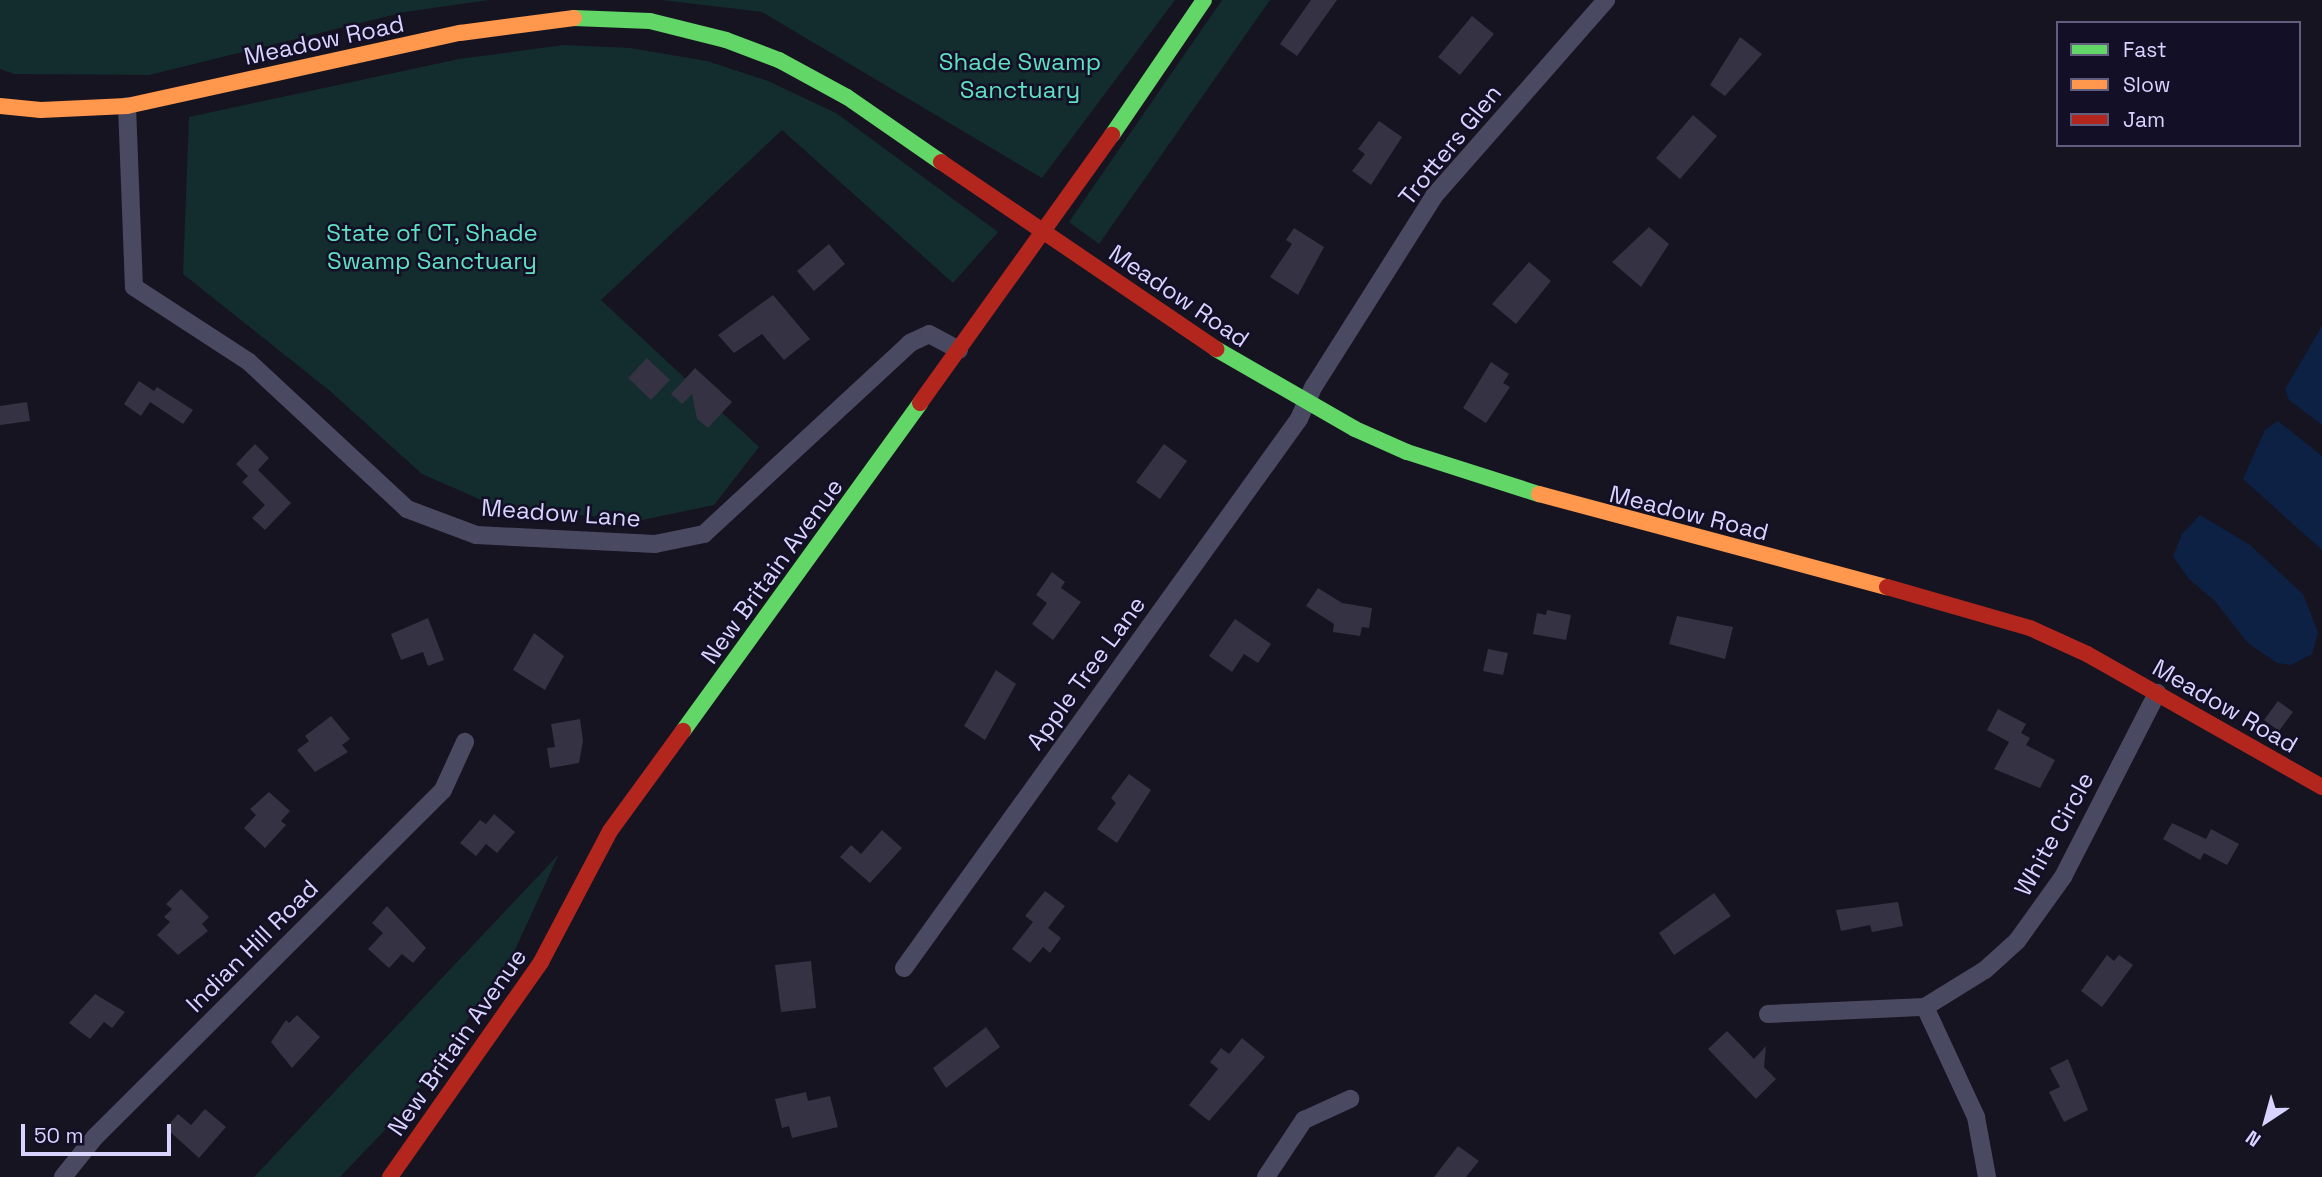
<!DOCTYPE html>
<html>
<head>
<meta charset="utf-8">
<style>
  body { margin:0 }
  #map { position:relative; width:2322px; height:1177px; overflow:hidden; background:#161421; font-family:"Space Grotesk",sans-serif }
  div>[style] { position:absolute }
  .green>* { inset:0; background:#132c2d }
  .water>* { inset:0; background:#0d2144 }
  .building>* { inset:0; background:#343243 }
  .street>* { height:18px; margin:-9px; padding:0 9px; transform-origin:9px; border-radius:9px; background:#4a4962 }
  .fast>* { height:16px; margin:-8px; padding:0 8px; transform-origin:8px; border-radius:8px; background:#63d668 }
  .slow>* { height:16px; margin:-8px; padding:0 8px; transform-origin:8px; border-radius:8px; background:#ff974d }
  .jam>* { height:16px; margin:-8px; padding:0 8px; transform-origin:8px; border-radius:8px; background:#b3261e }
  span { translate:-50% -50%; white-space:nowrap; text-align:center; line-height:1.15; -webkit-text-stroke:5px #130f26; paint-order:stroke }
  .street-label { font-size:24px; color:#d9d4ff }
  .park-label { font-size:24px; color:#5fe0c0 }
  .legend { position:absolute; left:2056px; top:21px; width:245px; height:126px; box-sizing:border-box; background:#130f26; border:2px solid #625e7d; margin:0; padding:9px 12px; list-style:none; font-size:21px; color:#d9d4ff }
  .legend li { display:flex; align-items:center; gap:14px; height:35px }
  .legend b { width:35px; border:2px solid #625e7d }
  .north { position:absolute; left:2231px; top:1086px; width:70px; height:70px; -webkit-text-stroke:5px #130f26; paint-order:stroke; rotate:216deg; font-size:19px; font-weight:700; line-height:28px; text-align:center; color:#d9d4ff }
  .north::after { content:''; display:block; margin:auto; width:24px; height:32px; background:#d9d4ff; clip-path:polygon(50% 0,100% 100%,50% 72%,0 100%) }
  .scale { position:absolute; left:21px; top:1124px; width:150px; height:32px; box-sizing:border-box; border:4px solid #d9d4ff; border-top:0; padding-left:9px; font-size:21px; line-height:24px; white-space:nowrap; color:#d9d4ff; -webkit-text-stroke:5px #130f26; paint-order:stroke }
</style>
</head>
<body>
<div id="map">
  <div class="green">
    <div style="clip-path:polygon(0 0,489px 0,405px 12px,149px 75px,14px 74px,0 69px)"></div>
    <div style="clip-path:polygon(662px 0,1175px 0,1042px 178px,762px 12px)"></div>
    <div style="clip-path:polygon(1222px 0,1270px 0,1099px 244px,1069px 222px)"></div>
    <div style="clip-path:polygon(564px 45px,630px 48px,707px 61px,768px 81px,836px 113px,998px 232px,953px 283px,782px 130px,601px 300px,759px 447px,714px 505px,642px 520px,502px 509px,422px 474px,330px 391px,183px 274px,189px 117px,459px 59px)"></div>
    <div style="clip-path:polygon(559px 854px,513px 954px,405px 1109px,340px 1177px,254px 1177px)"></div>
  </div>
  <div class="water">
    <div style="clip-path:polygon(2322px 326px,2322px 425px,2289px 400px,2285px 389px)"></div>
    <div style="clip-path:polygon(2278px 421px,2322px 456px,2322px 550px,2243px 479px,2265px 430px)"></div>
    <div style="clip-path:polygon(2200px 515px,2250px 545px,2303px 594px,2318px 632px,2312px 654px,2291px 665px,2277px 663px,2248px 643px,2214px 600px,2189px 579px,2173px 556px,2182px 534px)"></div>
  </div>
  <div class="building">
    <div style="clip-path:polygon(1311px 0,1337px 0,1297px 56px,1280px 44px)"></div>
    <div style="clip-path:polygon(1472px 16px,1494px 34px,1460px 75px,1438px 57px)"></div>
    <div style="clip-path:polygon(1740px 37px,1762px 54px,1725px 96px,1710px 85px)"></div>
    <div style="clip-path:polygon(1693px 115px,1717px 136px,1680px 179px,1656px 158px)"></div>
    <div style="clip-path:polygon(1379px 121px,1402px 137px,1371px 185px,1352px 171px,1365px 154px,1358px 149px)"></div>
    <div style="clip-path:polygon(1649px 227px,1669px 244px,1641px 287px,1612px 262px)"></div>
    <div style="clip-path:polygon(1294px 228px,1324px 247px,1298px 295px,1270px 277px,1292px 244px,1286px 240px)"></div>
    <div style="clip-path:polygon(829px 244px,845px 264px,814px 291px,797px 271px)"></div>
    <div style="clip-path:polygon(1529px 262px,1551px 281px,1516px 324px,1492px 304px)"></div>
    <div style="clip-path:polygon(773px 295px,810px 339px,784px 360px,762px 334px,734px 353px,718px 335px)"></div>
    <div style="clip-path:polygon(647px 358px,670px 380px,651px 400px,628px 378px)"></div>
    <div style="clip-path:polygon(1491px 362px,1509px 374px,1503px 383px,1510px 387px,1486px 423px,1463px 408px)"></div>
    <div style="clip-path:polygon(695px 368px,732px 402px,708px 428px,697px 419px,692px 394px,682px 404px,671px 394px)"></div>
    <div style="clip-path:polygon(139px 381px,154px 391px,157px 387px,193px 410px,183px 424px,150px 402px,141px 416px,124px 404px)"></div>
    <div style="clip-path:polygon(27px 402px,30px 421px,0 425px,0 406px)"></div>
    <div style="clip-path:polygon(255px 444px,269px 458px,258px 470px,291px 503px,265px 530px,252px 518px,265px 505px,242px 482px,248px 476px,236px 464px)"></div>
    <div style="clip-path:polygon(1164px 444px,1187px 461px,1160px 499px,1136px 482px)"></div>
    <div style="clip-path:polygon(1052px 572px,1065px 582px,1061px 588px,1081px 602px,1053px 640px,1032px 624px,1047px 603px,1036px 595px)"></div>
    <div style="clip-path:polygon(1318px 588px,1342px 603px,1372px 608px,1369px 628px,1362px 627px,1360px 636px,1333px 632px,1334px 624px,1306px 606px)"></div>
    <div style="clip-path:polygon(1547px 610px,1571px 615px,1566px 640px,1533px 634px,1537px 613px,1546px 615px)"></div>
    <div style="clip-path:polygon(1677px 616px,1733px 627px,1725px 659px,1669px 644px)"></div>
    <div style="clip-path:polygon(428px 618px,444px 660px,428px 666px,423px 652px,401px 660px,391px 634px)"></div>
    <div style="clip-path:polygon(1235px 619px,1271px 644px,1258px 663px,1244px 654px,1232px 672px,1209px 656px)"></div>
    <div style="clip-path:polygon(534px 633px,564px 656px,545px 690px,513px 670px)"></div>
    <div style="clip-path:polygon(1488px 649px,1508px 653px,1503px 675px,1483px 671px)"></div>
    <div style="clip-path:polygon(996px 670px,1016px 684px,985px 740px,964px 726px)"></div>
    <div style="clip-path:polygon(2278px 701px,2293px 712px,2279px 731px,2264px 720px)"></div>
    <div style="clip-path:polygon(1998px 709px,2026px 724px,2021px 733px,2030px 738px,2026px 745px,2055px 760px,2040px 788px,1994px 769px,2009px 742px,1987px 730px)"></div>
    <div style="clip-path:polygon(331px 716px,350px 739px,342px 745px,348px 752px,315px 772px,297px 750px,309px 741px,305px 736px)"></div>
    <div style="clip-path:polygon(580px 719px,583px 741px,579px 763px,550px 768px,547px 748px,555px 747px,551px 724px)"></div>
    <div style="clip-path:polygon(1129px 774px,1151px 790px,1117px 843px,1097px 829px,1116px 803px,1111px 798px)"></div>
    <div style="clip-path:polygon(269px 792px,290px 811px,281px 821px,286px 825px,265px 848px,244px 828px,256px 815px,250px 809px)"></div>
    <div style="clip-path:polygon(494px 814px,515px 832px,497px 853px,486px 844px,476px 856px,460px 843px,480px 820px,486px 824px)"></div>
    <div style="clip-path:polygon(2172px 823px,2206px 839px,2211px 829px,2239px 844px,2227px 865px,2204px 853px,2200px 860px,2163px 839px)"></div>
    <div style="clip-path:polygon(882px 830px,902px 848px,870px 883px,840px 857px,851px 845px,861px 854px)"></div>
    <div style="clip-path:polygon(181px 889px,209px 917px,202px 924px,208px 931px,178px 955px,157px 935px,170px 922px,164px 917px,172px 909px,166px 904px)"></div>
    <div style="clip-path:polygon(1045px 891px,1065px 906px,1048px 928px,1061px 938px,1050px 953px,1043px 947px,1030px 963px,1012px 949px,1033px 922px,1025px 916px)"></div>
    <div style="clip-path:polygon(1714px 893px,1731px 916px,1674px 955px,1659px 933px)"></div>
    <div style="clip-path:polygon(1898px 902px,1903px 926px,1872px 932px,1870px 925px,1841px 931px,1836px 910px)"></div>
    <div style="clip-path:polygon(387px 906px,426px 948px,413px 963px,402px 954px,389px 968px,368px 949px,383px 933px,372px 923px)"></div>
    <div style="clip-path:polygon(2107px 955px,2114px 961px,2119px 955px,2133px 965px,2102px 1007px,2081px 991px)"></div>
    <div style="clip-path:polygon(811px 961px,816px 1008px,781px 1012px,775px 965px)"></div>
    <div style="clip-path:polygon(95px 994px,125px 1012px,112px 1028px,104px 1022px,90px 1039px,69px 1023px)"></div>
    <div style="clip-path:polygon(297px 1015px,320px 1037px,292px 1068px,271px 1042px,286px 1020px,289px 1023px)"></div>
    <div style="clip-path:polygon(986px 1027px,1000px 1047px,946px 1088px,933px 1068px)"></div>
    <div style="clip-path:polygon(1727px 1031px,1754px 1059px,1766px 1046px,1764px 1067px,1776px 1079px,1756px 1099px,1708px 1049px)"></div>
    <div style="clip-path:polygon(1242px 1038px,1265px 1057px,1209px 1121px,1189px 1105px,1218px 1069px,1210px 1062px,1221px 1048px,1229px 1054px)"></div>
    <div style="clip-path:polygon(2068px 1059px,2088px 1110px,2064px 1122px,2049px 1092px,2060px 1087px,2050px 1068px)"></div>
    <div style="clip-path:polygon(806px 1092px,808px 1101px,830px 1096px,838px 1127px,792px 1138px,789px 1126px,782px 1128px,775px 1099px)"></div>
    <div style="clip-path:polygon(205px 1109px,226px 1127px,199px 1158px,166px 1128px,178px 1114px,191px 1125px)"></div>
    <div style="clip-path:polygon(1458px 1146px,1479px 1161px,1466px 1177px,1434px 1177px)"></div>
  </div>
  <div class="street">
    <div style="left:127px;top:106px;width:181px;rotate:87.8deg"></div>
    <div style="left:134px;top:287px;width:137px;rotate:33.1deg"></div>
    <div style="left:249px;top:362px;width:216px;rotate:42.9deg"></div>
    <div style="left:407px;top:509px;width:74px;rotate:20.6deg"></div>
    <div style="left:476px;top:535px;width:179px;rotate:2.9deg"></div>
    <div style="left:655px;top:544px;width:50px;rotate:-11.5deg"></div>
    <div style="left:704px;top:534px;width:281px;rotate:-42.8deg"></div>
    <div style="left:910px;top:343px;width:21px;rotate:-25deg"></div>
    <div style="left:929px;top:334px;width:34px;rotate:28deg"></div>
    <div style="left:904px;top:968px;width:676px;rotate:-54.27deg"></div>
    <div style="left:1299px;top:419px;width:36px;rotate:-66deg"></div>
    <div style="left:1314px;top:386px;width:225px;rotate:-57.7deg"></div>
    <div style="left:1434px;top:196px;width:261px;rotate:-48.7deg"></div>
    <div style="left:1925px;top:1007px;width:121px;rotate:65.1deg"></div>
    <div style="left:1976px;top:1117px;width:61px;rotate:79.6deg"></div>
    <div style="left:1768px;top:1014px;width:157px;rotate:-2.6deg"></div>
    <div style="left:1925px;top:1007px;width:70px;rotate:-31.7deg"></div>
    <div style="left:1985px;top:970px;width:43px;rotate:-42.2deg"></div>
    <div style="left:2017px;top:941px;width:79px;rotate:-54.3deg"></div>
    <div style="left:2063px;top:877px;width:207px;rotate:-62.9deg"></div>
    <div style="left:63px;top:1177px;width:51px;rotate:-51.3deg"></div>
    <div style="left:95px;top:1137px;width:491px;rotate:-44.9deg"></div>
    <div style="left:443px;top:790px;width:53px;rotate:-65.4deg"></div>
    <div style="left:1266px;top:1177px;width:69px;rotate:-56.3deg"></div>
    <div style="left:1304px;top:1120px;width:51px;rotate:-24.5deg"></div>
  </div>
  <div class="fast">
    <div style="left:574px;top:18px;width:76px;rotate:2.3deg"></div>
    <div style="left:650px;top:21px;width:78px;rotate:14deg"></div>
    <div style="left:726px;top:40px;width:57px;rotate:20.7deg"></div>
    <div style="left:779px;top:60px;width:77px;rotate:28.6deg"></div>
    <div style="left:847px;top:97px;width:114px;rotate:34.7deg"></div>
    <div style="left:1112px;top:135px;width:163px;rotate:-55.7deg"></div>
    <div style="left:1216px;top:349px;width:160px;rotate:29.9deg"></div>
    <div style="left:1355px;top:429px;width:57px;rotate:23.9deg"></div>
    <div style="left:1407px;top:452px;width:139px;rotate:17.7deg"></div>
    <div style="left:683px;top:731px;width:405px;rotate:-54.1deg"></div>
  </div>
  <div class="slow">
    <div style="left:0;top:106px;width:41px;rotate:5.6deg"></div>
    <div style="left:41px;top:110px;width:86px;rotate:-2.7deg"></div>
    <div style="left:127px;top:106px;width:341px;rotate:-12.4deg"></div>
    <div style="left:460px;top:33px;width:115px;rotate:-7.5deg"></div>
    <div style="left:1539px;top:494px;width:360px;rotate:15deg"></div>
  </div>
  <div class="jam">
    <div style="left:941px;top:162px;width:333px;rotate:34.2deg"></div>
    <div style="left:920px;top:403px;width:330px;rotate:-54.4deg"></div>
    <div style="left:1887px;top:587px;width:149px;rotate:16deg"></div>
    <div style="left:2030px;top:628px;width:63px;rotate:24.5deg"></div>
    <div style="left:2087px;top:654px;width:270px;rotate:29.5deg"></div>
    <div style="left:390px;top:1177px;width:263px;rotate:-54.9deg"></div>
    <div style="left:541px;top:962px;width:148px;rotate:-62.2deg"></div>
    <div style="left:610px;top:831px;width:124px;rotate:-53.9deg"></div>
  </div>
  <div class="street-label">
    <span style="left:324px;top:40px;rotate:-12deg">Meadow Road</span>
    <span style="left:1450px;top:145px;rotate:-51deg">Trotters Glen</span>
    <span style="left:1179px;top:296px;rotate:34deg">Meadow Road</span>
    <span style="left:561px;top:513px;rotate:4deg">Meadow Lane</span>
    <span style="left:1689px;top:513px;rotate:14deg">Meadow Road</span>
    <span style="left:772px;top:571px;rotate:-54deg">New Britain Avenue</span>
    <span style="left:1086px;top:673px;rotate:-54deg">Apple Tree Lane</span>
    <span style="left:2225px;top:706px;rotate:30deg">Meadow Road</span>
    <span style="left:2054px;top:834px;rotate:-61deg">White Circle</span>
    <span style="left:252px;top:946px;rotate:-45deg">Indian Hill Road</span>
    <span style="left:457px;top:1042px;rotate:-55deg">New Britain Avenue</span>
  </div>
  <div class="park-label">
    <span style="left:1020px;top:76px">Shade Swamp<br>Sanctuary</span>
    <span style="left:432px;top:247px">State of CT, Shade<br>Swamp Sanctuary</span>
  </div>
  <ul class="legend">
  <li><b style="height:9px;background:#63d668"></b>Fast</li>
  <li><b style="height:9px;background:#ff974d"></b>Slow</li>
  <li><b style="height:9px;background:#b3261e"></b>Jam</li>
  </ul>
  <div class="north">N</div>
  <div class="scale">50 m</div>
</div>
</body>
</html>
